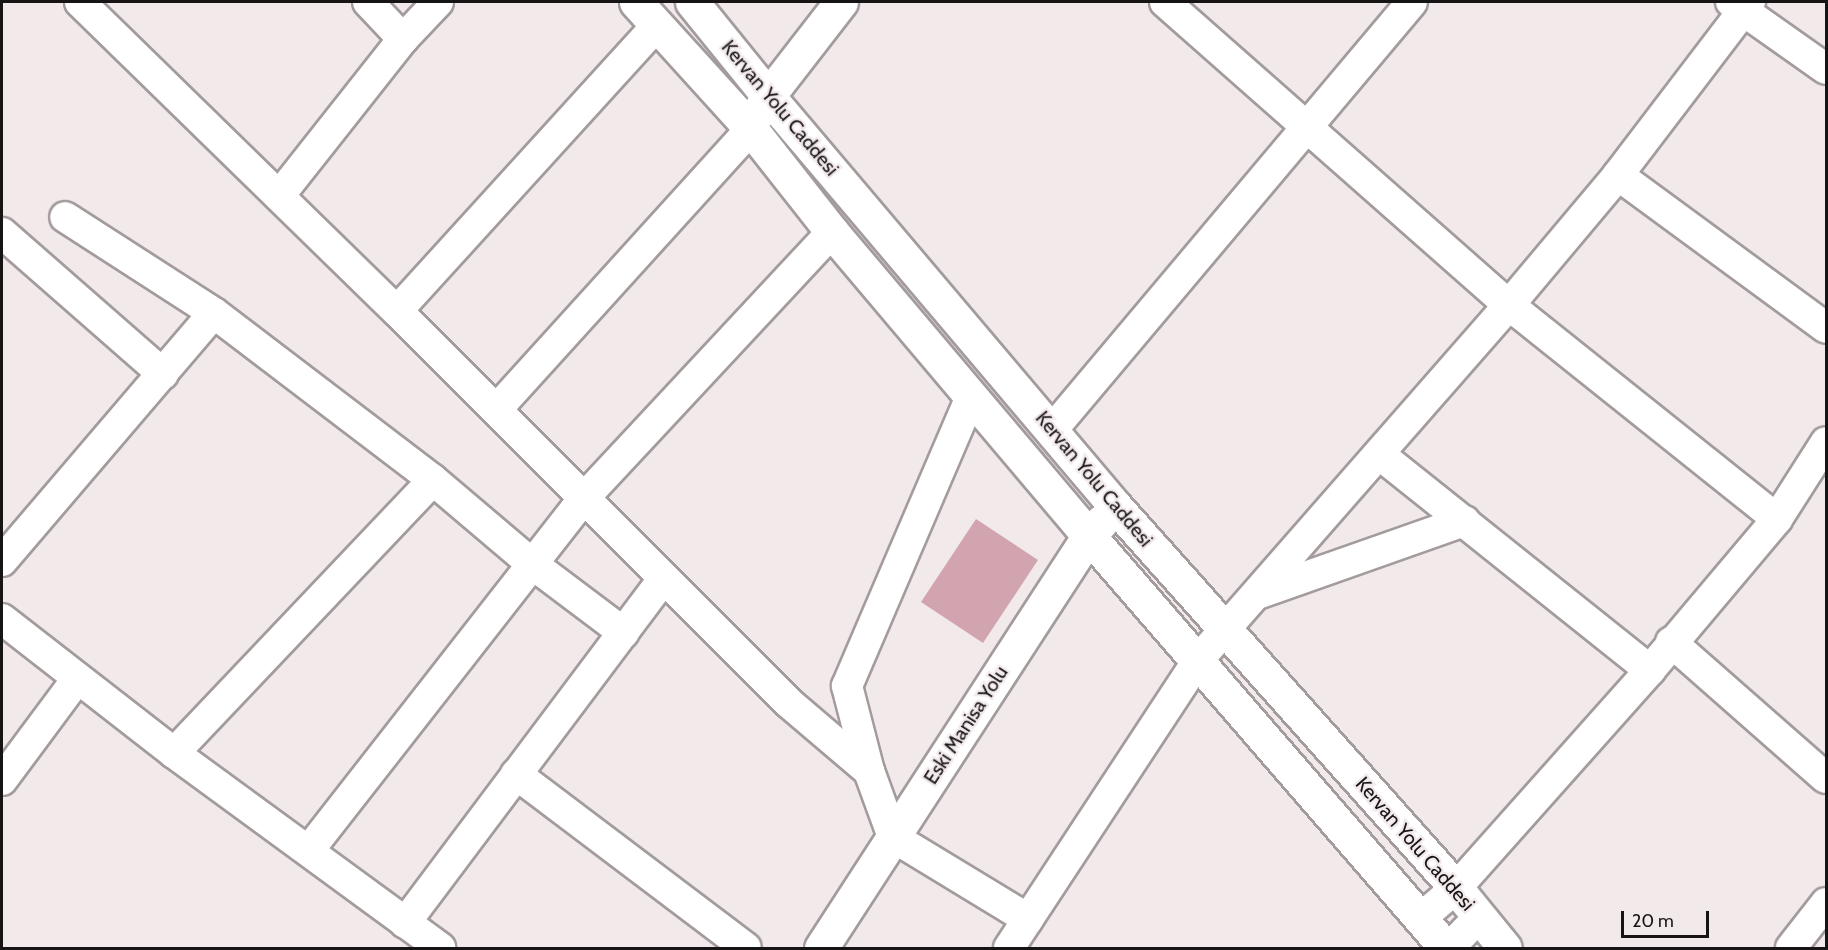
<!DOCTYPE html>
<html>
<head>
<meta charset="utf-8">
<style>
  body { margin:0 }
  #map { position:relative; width:1828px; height:950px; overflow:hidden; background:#f2e9eb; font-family:Cabin,sans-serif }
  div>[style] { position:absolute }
  .building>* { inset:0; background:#d2a4af }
  .roads { filter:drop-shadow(2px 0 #a39b9c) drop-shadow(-2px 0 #a39b9c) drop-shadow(0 2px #a39b9c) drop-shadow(0 -2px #a39b9c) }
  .minor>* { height:30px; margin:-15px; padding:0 15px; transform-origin:15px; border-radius:15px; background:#fff }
  .major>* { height:33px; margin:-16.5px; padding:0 16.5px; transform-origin:16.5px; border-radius:16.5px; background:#fff }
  span { translate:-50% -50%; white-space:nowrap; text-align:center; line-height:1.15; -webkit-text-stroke:4.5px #f2e9eb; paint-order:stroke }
  .street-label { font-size:20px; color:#171415 }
  .frame { position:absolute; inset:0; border:3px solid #171415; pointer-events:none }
  .scale { position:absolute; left:1621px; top:911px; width:88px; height:27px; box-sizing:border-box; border:3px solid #171415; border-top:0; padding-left:8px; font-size:18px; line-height:21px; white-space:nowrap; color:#171415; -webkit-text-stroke:4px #f2e9eb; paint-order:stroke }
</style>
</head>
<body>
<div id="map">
  <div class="building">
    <div style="clip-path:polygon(976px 519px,1038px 560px,983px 643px,921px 602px)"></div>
  </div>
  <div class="roads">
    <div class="minor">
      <div style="left:80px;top:2px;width:443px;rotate:44.3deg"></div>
      <div style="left:397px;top:311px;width:554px;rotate:45deg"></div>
      <div style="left:789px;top:703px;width:105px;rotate:40.4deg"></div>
      <div style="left:869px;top:771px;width:70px;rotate:70deg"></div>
      <div style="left:893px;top:837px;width:158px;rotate:31.3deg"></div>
      <div style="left:368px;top:2px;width:51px;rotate:46.6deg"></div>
      <div style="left:1165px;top:2px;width:458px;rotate:41.4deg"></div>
      <div style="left:1509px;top:305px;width:343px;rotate:38.6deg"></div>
      <div style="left:1731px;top:2px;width:116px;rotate:35.2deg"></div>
      <div style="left:1618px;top:175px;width:258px;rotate:36.3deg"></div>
      <div style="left:279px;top:196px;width:200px;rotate:-51.7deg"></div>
      <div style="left:403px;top:39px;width:51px;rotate:-46.6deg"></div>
      <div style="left:2px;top:233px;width:214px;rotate:41.2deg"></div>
      <div style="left:397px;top:311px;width:387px;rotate:-47.7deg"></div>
      <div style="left:214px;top:313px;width:275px;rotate:37.3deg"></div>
      <div style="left:433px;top:480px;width:128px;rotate:40.3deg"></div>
      <div style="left:531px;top:563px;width:116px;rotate:37deg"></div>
      <div style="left:496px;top:410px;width:379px;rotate:-47.8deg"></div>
      <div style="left:1052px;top:430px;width:559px;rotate:-49.93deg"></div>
      <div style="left:1379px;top:454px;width:347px;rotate:38.6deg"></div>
      <div style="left:2px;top:561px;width:326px;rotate:-49.5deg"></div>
      <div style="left:214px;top:313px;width:177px;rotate:-147.2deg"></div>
      <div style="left:1260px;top:593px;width:217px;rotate:-19.4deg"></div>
      <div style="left:2px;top:619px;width:218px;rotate:37.9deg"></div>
      <div style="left:174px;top:753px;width:330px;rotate:36.2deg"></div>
      <div style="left:1671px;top:642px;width:206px;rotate:41.3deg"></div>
      <div style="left:174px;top:753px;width:376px;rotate:-46.5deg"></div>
      <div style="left:869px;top:771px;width:88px;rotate:-104.5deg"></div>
      <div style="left:847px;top:686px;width:315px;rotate:-66.8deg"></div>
      <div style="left:516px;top:774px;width:288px;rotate:37.1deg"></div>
      <div style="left:2px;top:780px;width:126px;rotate:-53.4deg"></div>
      <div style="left:309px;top:850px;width:447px;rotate:-52deg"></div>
      <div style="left:584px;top:498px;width:364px;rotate:-47deg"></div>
      <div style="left:1421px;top:918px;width:46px;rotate:-40.6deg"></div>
      <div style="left:1456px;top:888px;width:292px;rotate:-48.3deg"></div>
      <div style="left:1650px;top:670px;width:197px;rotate:-49.9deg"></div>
      <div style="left:1777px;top:519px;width:91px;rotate:-57.5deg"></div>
      <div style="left:405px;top:923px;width:431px;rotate:-53.1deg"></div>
      <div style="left:1009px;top:948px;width:344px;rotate:-56.7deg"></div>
      <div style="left:1198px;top:660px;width:472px;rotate:-48.8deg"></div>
      <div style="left:1509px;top:305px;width:170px;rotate:-50deg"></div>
      <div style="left:1618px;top:175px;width:218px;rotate:-52.7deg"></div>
      <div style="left:1449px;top:948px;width:43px;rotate:-45.9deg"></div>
      <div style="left:1791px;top:948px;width:57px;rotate:-52.1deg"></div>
    </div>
    <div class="major">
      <div style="left:636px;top:2px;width:171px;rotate:47.8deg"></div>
      <div style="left:751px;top:129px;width:131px;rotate:51.8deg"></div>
      <div style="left:832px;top:232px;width:398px;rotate:49.8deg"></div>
      <div style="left:1089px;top:536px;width:545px;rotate:49.09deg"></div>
      <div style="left:692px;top:2px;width:121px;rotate:51deg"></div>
      <div style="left:768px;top:96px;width:537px;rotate:49.76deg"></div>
      <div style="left:1115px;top:506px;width:512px;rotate:48.25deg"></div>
      <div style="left:1456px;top:888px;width:77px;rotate:50.8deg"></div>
      <div style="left:758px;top:113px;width:20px;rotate:-60deg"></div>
      <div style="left:768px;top:96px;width:119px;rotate:-52.2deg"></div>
      <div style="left:821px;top:948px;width:491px;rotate:-57deg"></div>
      <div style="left:1089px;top:536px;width:20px;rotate:-49deg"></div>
    </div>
  </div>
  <div class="street-label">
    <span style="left:780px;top:108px;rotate:50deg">Kervan Yolu Caddesi</span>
    <span style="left:1094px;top:479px;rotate:50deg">Kervan Yolu Caddesi</span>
    <span style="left:966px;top:725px;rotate:-57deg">Eski Manisa Yolu</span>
    <span style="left:1415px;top:844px;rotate:49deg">Kervan Yolu Caddesi</span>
  </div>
  <div class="frame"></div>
  <div class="scale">20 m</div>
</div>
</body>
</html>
